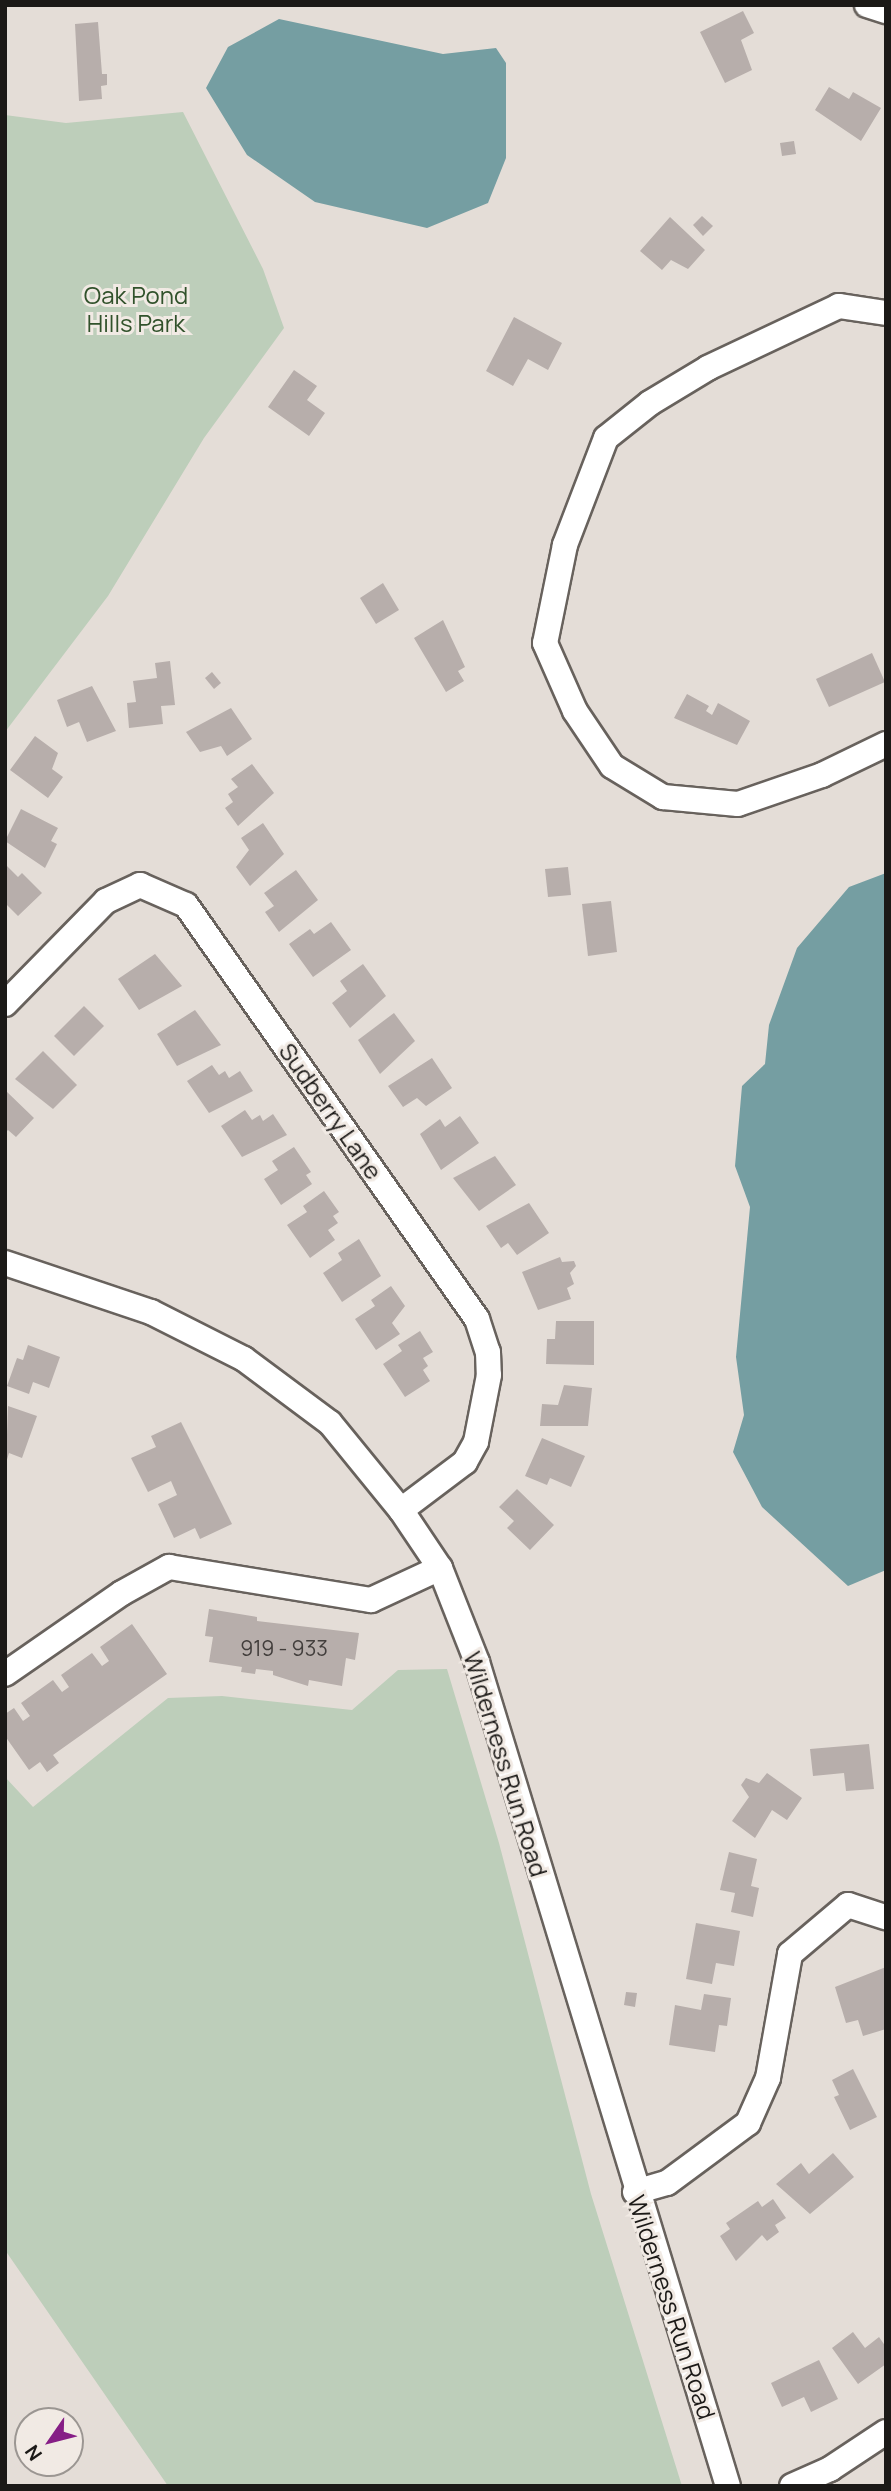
<!DOCTYPE html>
<html>
<head>
<meta charset="utf-8">
<style>
  body { margin:0 }
  #map { position:relative; width:891px; height:2491px; overflow:hidden; background:#e4ddd7; font-family:Manrope,sans-serif }
  div>[style] { position:absolute }
  .green>* { inset:0; background:#bdceba }
  .water>* { inset:0; background:#759ea2 }
  .building>* { inset:0; background:#b7aeab }
  .roads { filter:drop-shadow(2px 0 #68625d) drop-shadow(-2px 0 #68625d) drop-shadow(0 2px #68625d) drop-shadow(0 -2px #68625d) }
  .minor>* { height:24px; margin:-12px; padding:0 12px; transform-origin:12px; border-radius:12px; background:#fff }
  span { translate:-50% -50%; white-space:nowrap; text-align:center; line-height:1.15; -webkit-text-stroke:6px #f1eae4; paint-order:stroke }
  .number-label { font-size:21px; color:#423e3c }
  .number-label span { -webkit-text-stroke-width:0 }
  .park-label { font-size:24px; color:#31522b }
  .street-label { font-size:24px; color:#1b1917 }
  .frame { position:absolute; inset:0; border:7px solid #1b1917; pointer-events:none }
  .north { position:absolute; left:14px; top:2407px; width:70px; height:70px; box-sizing:border-box; background:#f1eae4; border:2px solid #9b9692; border-radius:50%; rotate:235deg; font-size:19px; font-weight:700; line-height:28px; text-align:center; color:#1b1917 }
  .north::after { content:''; display:block; margin:auto; width:24px; height:32px; background:#861e86; clip-path:polygon(50% 0,100% 100%,50% 72%,0 100%) }
</style>
</head>
<body>
<div id="map">
  <div class="green">
    <div style="clip-path:polygon(183px 112px,263px 269px,284px 328px,204px 438px,108px 596px,5px 732px,5px 115px,66px 123px)"></div>
    <div style="clip-path:polygon(447px 1669px,499px 1843px,591px 2194px,682px 2486px,168px 2486px,5px 2250px,5px 1777px,33px 1807px,168px 1698px,222px 1696px,352px 1710px,398px 1670px)"></div>
  </div>
  <div class="water">
    <div style="clip-path:polygon(279px 19px,443px 54px,496px 48px,506px 63px,506px 158px,488px 203px,427px 228px,315px 202px,247px 155px,206px 88px,228px 47px)"></div>
    <div style="clip-path:polygon(886px 873px,886px 1570px,848px 1586px,762px 1507px,733px 1452px,744px 1415px,736px 1357px,750px 1207px,735px 1166px,742px 1086px,765px 1064px,769px 1025px,797px 948px,849px 887px)"></div>
  </div>
  <div class="building">
    <div style="clip-path:polygon(743px 11px,754px 33px,741px 40px,752px 70px,725px 83px,700px 32px)"></div>
    <div style="clip-path:polygon(98px 22px,102px 74px,107px 74px,107px 85px,101px 86px,102px 99px,79px 101px,75px 24px)"></div>
    <div style="clip-path:polygon(829px 87px,849px 99px,853px 92px,881px 108px,861px 141px,815px 110px)"></div>
    <div style="clip-path:polygon(794px 141px,796px 154px,782px 156px,780px 143px)"></div>
    <div style="clip-path:polygon(702px 216px,713px 226px,703px 236px,693px 225px)"></div>
    <div style="clip-path:polygon(670px 217px,705px 250px,688px 269px,671px 260px,662px 270px,640px 251px)"></div>
    <div style="clip-path:polygon(514px 317px,562px 343px,548px 370px,528px 359px,513px 386px,486px 371px)"></div>
    <div style="clip-path:polygon(294px 370px,317px 386px,307px 400px,325px 413px,309px 436px,268px 407px)"></div>
    <div style="clip-path:polygon(383px 583px,399px 610px,376px 624px,360px 598px)"></div>
    <div style="clip-path:polygon(443px 620px,465px 667px,458px 671px,464px 681px,446px 692px,414px 638px)"></div>
    <div style="clip-path:polygon(872px 653px,885px 682px,829px 707px,816px 679px)"></div>
    <div style="clip-path:polygon(170px 661px,175px 705px,161px 706px,163px 724px,129px 728px,127px 703px,136px 702px,133px 681px,157px 678px,155px 663px)"></div>
    <div style="clip-path:polygon(212px 672px,221px 683px,214px 689px,205px 678px)"></div>
    <div style="clip-path:polygon(92px 686px,116px 731px,87px 742px,79px 722px,67px 727px,57px 700px)"></div>
    <div style="clip-path:polygon(687px 694px,709px 706px,706px 711px,712px 715px,718px 703px,750px 721px,737px 745px,674px 718px)"></div>
    <div style="clip-path:polygon(231px 708px,252px 739px,227px 756px,221px 746px,200px 752px,186px 732px)"></div>
    <div style="clip-path:polygon(35px 736px,58px 753px,52px 769px,63px 777px,48px 798px,10px 770px)"></div>
    <div style="clip-path:polygon(252px 764px,274px 793px,238px 826px,225px 808px,233px 802px,228px 794px,238px 787px,231px 779px)"></div>
    <div style="clip-path:polygon(21px 809px,58px 828px,51px 841px,57px 844px,45px 868px,5px 841px)"></div>
    <div style="clip-path:polygon(263px 823px,284px 854px,250px 886px,236px 867px,249px 850px,241px 838px)"></div>
    <div style="clip-path:polygon(5px 864px,18px 877px,22px 873px,42px 893px,18px 916px,5px 903px)"></div>
    <div style="clip-path:polygon(568px 867px,571px 895px,548px 897px,545px 869px)"></div>
    <div style="clip-path:polygon(296px 870px,318px 900px,279px 932px,265px 912px,274px 906px,264px 893px)"></div>
    <div style="clip-path:polygon(611px 901px,617px 952px,588px 956px,582px 904px)"></div>
    <div style="clip-path:polygon(331px 922px,351px 950px,313px 977px,289px 944px,310px 929px,314px 934px)"></div>
    <div style="clip-path:polygon(155px 954px,182px 986px,139px 1010px,118px 979px)"></div>
    <div style="clip-path:polygon(363px 964px,386px 996px,350px 1028px,332px 1003px,347px 991px,340px 981px)"></div>
    <div style="clip-path:polygon(84px 1006px,104px 1026px,74px 1056px,54px 1036px)"></div>
    <div style="clip-path:polygon(195px 1010px,221px 1045px,177px 1066px,157px 1034px)"></div>
    <div style="clip-path:polygon(394px 1013px,415px 1041px,380px 1074px,358px 1040px)"></div>
    <div style="clip-path:polygon(43px 1051px,77px 1085px,53px 1109px,15px 1079px)"></div>
    <div style="clip-path:polygon(432px 1058px,452px 1088px,426px 1106px,417px 1098px,403px 1107px,388px 1086px)"></div>
    <div style="clip-path:polygon(212px 1065px,219px 1075px,225px 1071px,229px 1078px,240px 1071px,253px 1091px,209px 1113px,187px 1081px)"></div>
    <div style="clip-path:polygon(5px 1090px,34px 1118px,16px 1137px,8px 1130px,5px 1133px)"></div>
    <div style="clip-path:polygon(245px 1110px,252px 1120px,260px 1115px,263px 1121px,273px 1114px,287px 1135px,242px 1157px,221px 1126px)"></div>
    <div style="clip-path:polygon(460px 1116px,479px 1143px,441px 1170px,420px 1134px,440px 1119px,445px 1127px)"></div>
    <div style="clip-path:polygon(294px 1147px,311px 1172px,306px 1175px,312px 1184px,281px 1205px,264px 1179px,278px 1170px,272px 1161px)"></div>
    <div style="clip-path:polygon(495px 1156px,516px 1185px,479px 1211px,453px 1178px)"></div>
    <div style="clip-path:polygon(324px 1191px,339px 1212px,333px 1216px,338px 1223px,328px 1230px,335px 1240px,310px 1258px,287px 1225px,307px 1212px,303px 1206px)"></div>
    <div style="clip-path:polygon(529px 1203px,549px 1233px,517px 1255px,508px 1243px,501px 1248px,486px 1226px)"></div>
    <div style="clip-path:polygon(359px 1239px,381px 1276px,342px 1302px,323px 1273px,342px 1260px,338px 1253px)"></div>
    <div style="clip-path:polygon(560px 1257px,562px 1262px,574px 1261px,576px 1266px,570px 1273px,574px 1284px,567px 1288px,571px 1299px,538px 1310px,522px 1272px)"></div>
    <div style="clip-path:polygon(391px 1286px,405px 1306px,392px 1323px,400px 1334px,376px 1350px,355px 1319px,375px 1306px,371px 1300px)"></div>
    <div style="clip-path:polygon(556px 1321px,594px 1321px,594px 1365px,546px 1364px,547px 1339px,555px 1339px)"></div>
    <div style="clip-path:polygon(420px 1331px,433px 1352px,423px 1358px,428px 1366px,423px 1370px,430px 1381px,405px 1397px,383px 1364px,402px 1351px,398px 1345px)"></div>
    <div style="clip-path:polygon(28px 1345px,60px 1357px,49px 1388px,33px 1382px,29px 1394px,7px 1386px,17px 1358px,23px 1360px)"></div>
    <div style="clip-path:polygon(564px 1385px,592px 1388px,588px 1426px,540px 1426px,542px 1404px,558px 1405px)"></div>
    <div style="clip-path:polygon(8px 1406px,37px 1416px,22px 1458px,9px 1453px,6px 1463px)"></div>
    <div style="clip-path:polygon(181px 1422px,232px 1524px,200px 1539px,195px 1528px,174px 1538px,158px 1504px,177px 1495px,171px 1481px,148px 1492px,131px 1458px,156px 1447px,151px 1436px)"></div>
    <div style="clip-path:polygon(542px 1438px,585px 1456px,571px 1487px,550px 1478px,547px 1485px,525px 1476px)"></div>
    <div style="clip-path:polygon(517px 1489px,554px 1525px,530px 1550px,507px 1528px,514px 1521px,499px 1507px)"></div>
    <div style="clip-path:polygon(209px 1609px,257px 1617px,257px 1621px,359px 1633px,355px 1660px,346px 1658px,342px 1686px,309px 1680px,308px 1686px,273px 1675px,273px 1671px,256px 1669px,255px 1674px,241px 1672px,242px 1667px,209px 1662px,213px 1637px,205px 1636px)"></div>
    <div style="clip-path:polygon(132px 1624px,167px 1674px,53px 1755px,59px 1763px,47px 1772px,40px 1762px,29px 1770px,5px 1736px,5px 1714px,14px 1708px,23px 1721px,30px 1716px,21px 1703px,53px 1680px,62px 1692px,69px 1687px,61px 1675px,92px 1653px,102px 1666px,109px 1661px,100px 1647px)"></div>
    <div style="clip-path:polygon(869px 1744px,874px 1789px,846px 1791px,844px 1773px,813px 1776px,810px 1749px)"></div>
    <div style="clip-path:polygon(767px 1773px,802px 1798px,787px 1820px,772px 1810px,755px 1838px,732px 1821px,749px 1797px,741px 1785px,746px 1778px,759px 1783px)"></div>
    <div style="clip-path:polygon(729px 1852px,757px 1859px,751px 1886px,759px 1888px,753px 1917px,731px 1912px,735px 1893px,720px 1890px)"></div>
    <div style="clip-path:polygon(696px 1923px,740px 1931px,734px 1966px,716px 1963px,712px 1984px,686px 1979px)"></div>
    <div style="clip-path:polygon(886px 1967px,886px 2029px,863px 2036px,858px 2020px,846px 2023px,835px 1987px)"></div>
    <div style="clip-path:polygon(626px 1992px,637px 1993px,635px 2007px,624px 2005px)"></div>
    <div style="clip-path:polygon(704px 1994px,731px 1998px,727px 2026px,719px 2025px,715px 2052px,669px 2045px,675px 2005px,701px 2010px)"></div>
    <div style="clip-path:polygon(853px 2069px,877px 2117px,850px 2130px,834px 2097px,839px 2095px,832px 2080px)"></div>
    <div style="clip-path:polygon(833px 2153px,854px 2177px,810px 2214px,776px 2184px,801px 2163px,809px 2174px)"></div>
    <div style="clip-path:polygon(773px 2199px,786px 2218px,775px 2225px,779px 2232px,767px 2241px,762px 2235px,736px 2261px,720px 2236px,730px 2229px,726px 2223px,758px 2201px,762px 2207px)"></div>
    <div style="clip-path:polygon(853px 2332px,865px 2348px,879px 2337px,886px 2347px,886px 2364px,858px 2384px,832px 2348px)"></div>
    <div style="clip-path:polygon(819px 2360px,838px 2399px,811px 2412px,804px 2397px,782px 2407px,771px 2383px)"></div>
  </div>
  <div class="roads">
    <div class="minor">
      <div style="left:867px;top:5px;width:20px;rotate:18deg"></div>
      <div style="left:886px;top:313px;width:48px;rotate:-171.5deg"></div>
      <div style="left:839px;top:306px;width:145px;rotate:154.7deg"></div>
      <div style="left:708px;top:368px;width:68px;rotate:148.9deg"></div>
      <div style="left:650px;top:403px;width:56px;rotate:141.5deg"></div>
      <div style="left:606px;top:438px;width:115px;rotate:111deg"></div>
      <div style="left:565px;top:545px;width:100px;rotate:101.5deg"></div>
      <div style="left:545px;top:643px;width:74px;rotate:66.2deg"></div>
      <div style="left:575px;top:711px;width:66px;rotate:56.1deg"></div>
      <div style="left:612px;top:766px;width:60px;rotate:31.3deg"></div>
      <div style="left:663px;top:797px;width:75px;rotate:5.3deg"></div>
      <div style="left:738px;top:804px;width:89px;rotate:-19deg"></div>
      <div style="left:822px;top:775px;width:71px;rotate:-25.8deg"></div>
      <div style="left:5px;top:1004px;width:144px;rotate:-45.6deg"></div>
      <div style="left:106px;top:901px;width:38px;rotate:-25deg"></div>
      <div style="left:140px;top:885px;width:50px;rotate:23.5deg"></div>
      <div style="left:186px;top:905px;width:506px;rotate:54.9deg"></div>
      <div style="left:477px;top:1319px;width:35px;rotate:72deg"></div>
      <div style="left:488px;top:1352px;width:23px;rotate:88deg"></div>
      <div style="left:489px;top:1375px;width:68px;rotate:101deg"></div>
      <div style="left:476px;top:1442px;width:23px;rotate:119deg"></div>
      <div style="left:465px;top:1462px;width:80px;rotate:143.1deg"></div>
      <div style="left:5px;top:1263px;width:154px;rotate:18.6deg"></div>
      <div style="left:151px;top:1312px;width:104px;rotate:26.8deg"></div>
      <div style="left:244px;top:1359px;width:107px;rotate:36.7deg"></div>
      <div style="left:330px;top:1423px;width:112px;rotate:50.8deg"></div>
      <div style="left:401px;top:1510px;width:70px;rotate:56.1deg"></div>
      <div style="left:440px;top:1568px;width:101px;rotate:68.5deg"></div>
      <div style="left:477px;top:1662px;width:861px;rotate:73.06deg"></div>
      <div style="left:5px;top:1674px;width:142px;rotate:-34.7deg"></div>
      <div style="left:122px;top:1593px;width:54px;rotate:-29deg"></div>
      <div style="left:169px;top:1567px;width:205px;rotate:9.3deg"></div>
      <div style="left:371px;top:1600px;width:76px;rotate:-24.9deg"></div>
      <div style="left:635px;top:2192px;width:33px;rotate:-16deg"></div>
      <div style="left:667px;top:2183px;width:101px;rotate:-36.5deg"></div>
      <div style="left:748px;top:2123px;width:49px;rotate:-66deg"></div>
      <div style="left:768px;top:2078px;width:126px;rotate:-79.9deg"></div>
      <div style="left:790px;top:1954px;width:76px;rotate:-40.2deg"></div>
      <div style="left:848px;top:1905px;width:40px;rotate:18deg"></div>
      <div style="left:792px;top:2486px;width:42px;rotate:-24.1deg"></div>
      <div style="left:830px;top:2469px;width:67px;rotate:-33.5deg"></div>
    </div>
  </div>
  <div class="number-label">
    <span style="left:284px;top:1648px">919 - 933</span>
  </div>
  <div class="park-label">
    <span style="left:136px;top:309px">Oak Pond<br>Hills Park</span>
  </div>
  <div class="street-label">
    <span style="left:331px;top:1111px;rotate:55deg">Sudberry Lane</span>
    <span style="left:506px;top:1764px;rotate:73deg">Wilderness Run Road</span>
    <span style="left:672px;top:2307px;rotate:72deg">Wilderness Run Road</span>
  </div>
  <div class="frame"></div>
  <div class="north">N</div>
</div>
</body>
</html>
